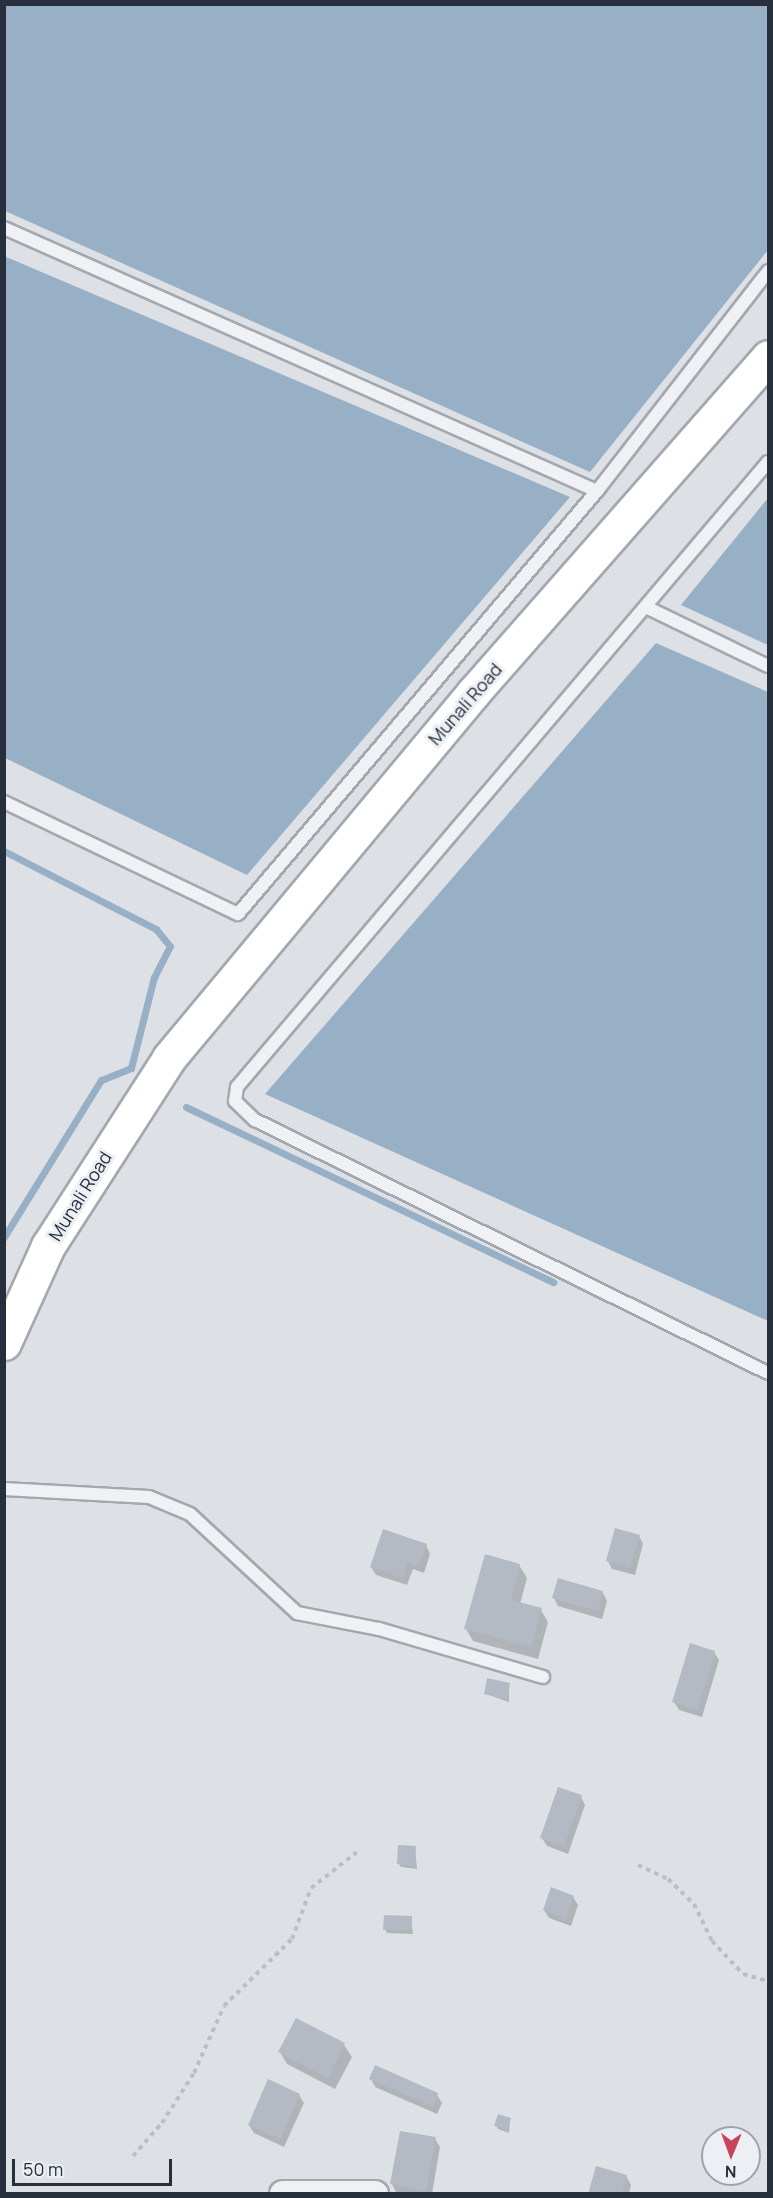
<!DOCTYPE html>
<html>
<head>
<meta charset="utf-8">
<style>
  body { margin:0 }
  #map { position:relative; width:773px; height:2198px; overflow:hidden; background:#dde1e6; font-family:Manrope,sans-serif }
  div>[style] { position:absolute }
  .water>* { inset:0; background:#98b0c6 }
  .shadow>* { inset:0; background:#0003 }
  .stream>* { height:7px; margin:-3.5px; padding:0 3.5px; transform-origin:3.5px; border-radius:3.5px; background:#98b0c6 }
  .building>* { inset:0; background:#b4bac3 }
  .path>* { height:4px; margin-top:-2px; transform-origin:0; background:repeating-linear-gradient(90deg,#bbbfc5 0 4.5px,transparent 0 9px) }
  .roads { filter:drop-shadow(2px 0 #a3a8b0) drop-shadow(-2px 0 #a3a8b0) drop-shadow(0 2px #a3a8b0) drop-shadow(0 -2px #a3a8b0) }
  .service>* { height:12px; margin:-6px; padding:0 6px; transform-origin:6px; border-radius:6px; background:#eff1f5 }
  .minor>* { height:26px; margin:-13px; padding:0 13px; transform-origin:13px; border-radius:13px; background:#eff1f5 }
  .secondary>* { height:33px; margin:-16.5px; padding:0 16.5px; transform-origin:16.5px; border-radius:16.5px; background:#fff }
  span { translate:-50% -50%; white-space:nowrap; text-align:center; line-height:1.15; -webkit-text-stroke:6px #ecf0f4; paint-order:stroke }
  .street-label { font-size:18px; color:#272f3c }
  .frame { position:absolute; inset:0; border:6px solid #272f3c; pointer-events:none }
  .north { position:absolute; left:701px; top:2126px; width:60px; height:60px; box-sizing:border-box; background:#ecf0f4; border:2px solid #9da3aa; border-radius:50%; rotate:181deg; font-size:16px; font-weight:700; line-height:24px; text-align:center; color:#272f3c }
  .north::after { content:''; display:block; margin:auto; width:21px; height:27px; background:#ca435d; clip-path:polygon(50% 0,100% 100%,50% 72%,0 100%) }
  .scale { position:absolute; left:12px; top:2159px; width:160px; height:27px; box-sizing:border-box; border:3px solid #272f3c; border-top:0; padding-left:8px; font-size:18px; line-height:21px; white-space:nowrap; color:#272f3c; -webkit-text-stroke:4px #ecf0f4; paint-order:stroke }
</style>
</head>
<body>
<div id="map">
  <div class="water">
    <div style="clip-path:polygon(5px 4px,768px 5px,768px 250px,590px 472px,5px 211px)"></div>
    <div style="clip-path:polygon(4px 256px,570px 497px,247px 875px,5px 758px)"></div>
    <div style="clip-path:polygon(768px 498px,768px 645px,681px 605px)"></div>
    <div style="clip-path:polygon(656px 643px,768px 692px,768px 1321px,265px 1094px)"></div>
  </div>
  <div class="shadow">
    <div style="clip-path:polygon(639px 1536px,643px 1544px,635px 1575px,612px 1569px,608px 1561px)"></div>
    <div style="clip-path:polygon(426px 1545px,430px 1554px,424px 1573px,413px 1569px,407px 1585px,376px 1575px,371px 1567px)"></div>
    <div style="clip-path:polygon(519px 1565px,527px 1578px,520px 1604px,541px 1610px,548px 1622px,538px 1659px,473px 1641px,466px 1629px)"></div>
    <div style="clip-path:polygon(603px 1593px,607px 1601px,602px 1619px,558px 1606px,554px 1598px)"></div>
    <div style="clip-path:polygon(714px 1652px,719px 1660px,702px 1717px,679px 1710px,674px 1702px)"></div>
    <div style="clip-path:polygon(509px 1684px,509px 1702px,486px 1694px)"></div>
    <div style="clip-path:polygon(581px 1797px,585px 1805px,568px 1854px,547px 1846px,542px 1838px)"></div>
    <div style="clip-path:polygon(415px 1848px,417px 1869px,401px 1867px,399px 1864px)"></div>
    <div style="clip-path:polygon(573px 1897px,578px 1905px,571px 1926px,549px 1918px,544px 1910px)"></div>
    <div style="clip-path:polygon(411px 1917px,413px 1934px,387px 1933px,385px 1929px)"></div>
    <div style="clip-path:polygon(297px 2020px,344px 2045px,352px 2057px,335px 2089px,287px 2064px,280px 2052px)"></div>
    <div style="clip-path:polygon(371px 2079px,437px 2095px,442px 2103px,437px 2114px,375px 2087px)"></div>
    <div style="clip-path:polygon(299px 2095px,304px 2103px,284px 2147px,254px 2133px,249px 2125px)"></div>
    <div style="clip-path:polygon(510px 2119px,509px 2133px,498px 2129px,496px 2125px)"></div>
    <div style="clip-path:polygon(435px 2139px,440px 2147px,432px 2194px,396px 2192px,392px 2184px)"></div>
    <div style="clip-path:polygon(626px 2176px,631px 2185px,629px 2194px,589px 2194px)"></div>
  </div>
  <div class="stream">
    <div style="left:4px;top:851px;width:171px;rotate:27.2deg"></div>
    <div style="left:156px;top:929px;width:22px;rotate:51deg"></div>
    <div style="left:170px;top:946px;width:35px;rotate:117deg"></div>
    <div style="left:154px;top:977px;width:94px;rotate:104.2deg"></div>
    <div style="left:131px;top:1068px;width:32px;rotate:158deg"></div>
    <div style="left:101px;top:1080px;width:185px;rotate:121.7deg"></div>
    <div style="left:186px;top:1107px;width:407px;rotate:25.5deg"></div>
  </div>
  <div class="building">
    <div style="clip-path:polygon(615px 1528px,640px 1535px,630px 1568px,606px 1561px)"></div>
    <div style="clip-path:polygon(383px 1529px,427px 1544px,419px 1566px,408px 1562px,403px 1578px,370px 1567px)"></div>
    <div style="clip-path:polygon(485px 1554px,520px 1564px,511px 1600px,542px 1608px,531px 1647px,464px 1629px)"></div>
    <div style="clip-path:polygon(558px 1578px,603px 1591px,598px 1611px,552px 1598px)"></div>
    <div style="clip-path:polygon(690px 1643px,715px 1651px,698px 1709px,672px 1702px)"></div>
    <div style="clip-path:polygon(487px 1678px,510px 1683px,507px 1699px,484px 1694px)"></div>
    <div style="clip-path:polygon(558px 1787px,582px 1795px,564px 1846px,540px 1838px)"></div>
    <div style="clip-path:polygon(398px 1845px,416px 1846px,415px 1866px,397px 1864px)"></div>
    <div style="clip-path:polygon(551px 1887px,574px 1896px,566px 1919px,543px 1910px)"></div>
    <div style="clip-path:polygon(384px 1915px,412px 1916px,412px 1930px,383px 1930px)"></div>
    <div style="clip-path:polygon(296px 2018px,345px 2043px,328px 2078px,278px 2052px)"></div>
    <div style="clip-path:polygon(375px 2065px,438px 2093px,433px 2107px,369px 2079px)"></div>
    <div style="clip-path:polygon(268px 2079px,300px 2094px,280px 2139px,248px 2125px)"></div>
    <div style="clip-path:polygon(498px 2114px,511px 2118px,507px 2130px,494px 2126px)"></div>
    <div style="clip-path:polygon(400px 2131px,436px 2137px,426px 2191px,390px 2184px)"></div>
    <div style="clip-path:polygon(596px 2166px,627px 2175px,622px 2194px,588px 2194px)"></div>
  </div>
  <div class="path">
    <div style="left:638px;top:1865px;width:33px;rotate:25deg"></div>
    <div style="left:668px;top:1879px;width:36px;rotate:44deg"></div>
    <div style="left:694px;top:1904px;width:41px;rotate:64.1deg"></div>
    <div style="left:712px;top:1941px;width:45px;rotate:46.8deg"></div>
    <div style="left:743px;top:1974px;width:26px;rotate:16deg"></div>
    <div style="left:133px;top:2156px;width:44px;rotate:-48.7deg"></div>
    <div style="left:162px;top:2123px;width:59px;rotate:-57.4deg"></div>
    <div style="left:194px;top:2073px;width:73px;rotate:-65.9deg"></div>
    <div style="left:224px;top:2006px;width:95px;rotate:-44.6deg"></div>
    <div style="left:292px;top:1939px;width:54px;rotate:-69.6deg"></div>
    <div style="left:311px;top:1888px;width:58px;rotate:-38deg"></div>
  </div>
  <div class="roads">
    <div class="service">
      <div style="left:4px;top:228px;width:649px;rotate:23.92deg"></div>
      <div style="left:597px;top:491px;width:279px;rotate:-52.1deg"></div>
      <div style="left:768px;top:462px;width:820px;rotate:130.35deg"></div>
      <div style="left:237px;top:1087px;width:14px;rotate:98deg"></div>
      <div style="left:235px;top:1101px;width:28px;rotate:44deg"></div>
      <div style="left:255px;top:1120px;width:572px;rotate:26.25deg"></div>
      <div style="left:648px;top:608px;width:133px;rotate:25.8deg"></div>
      <div style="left:4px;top:802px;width:259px;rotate:25.6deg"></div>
      <div style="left:238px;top:914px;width:555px;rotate:-49.68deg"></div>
      <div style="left:4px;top:1489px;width:145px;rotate:3.2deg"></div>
      <div style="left:149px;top:1497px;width:44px;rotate:22.5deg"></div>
      <div style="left:190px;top:1514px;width:146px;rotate:42.8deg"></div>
      <div style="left:297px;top:1613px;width:84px;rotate:11deg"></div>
      <div style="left:379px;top:1629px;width:171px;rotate:16.3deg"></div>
    </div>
    <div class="minor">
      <div style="left:283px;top:2194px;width:92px"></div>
    </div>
    <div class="secondary">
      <div style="left:4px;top:1343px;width:107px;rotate:-65.6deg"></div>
      <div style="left:48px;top:1246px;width:224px;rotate:-57.2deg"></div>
      <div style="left:169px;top:1058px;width:475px;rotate:-50.2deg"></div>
      <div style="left:473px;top:693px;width:447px;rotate:-48.7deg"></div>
    </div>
  </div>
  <div class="street-label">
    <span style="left:465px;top:704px;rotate:-49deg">Munali Road</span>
    <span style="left:80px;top:1196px;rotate:-58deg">Munali Road</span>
  </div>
  <div class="frame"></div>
  <div class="north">N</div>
  <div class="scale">50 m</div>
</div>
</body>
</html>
